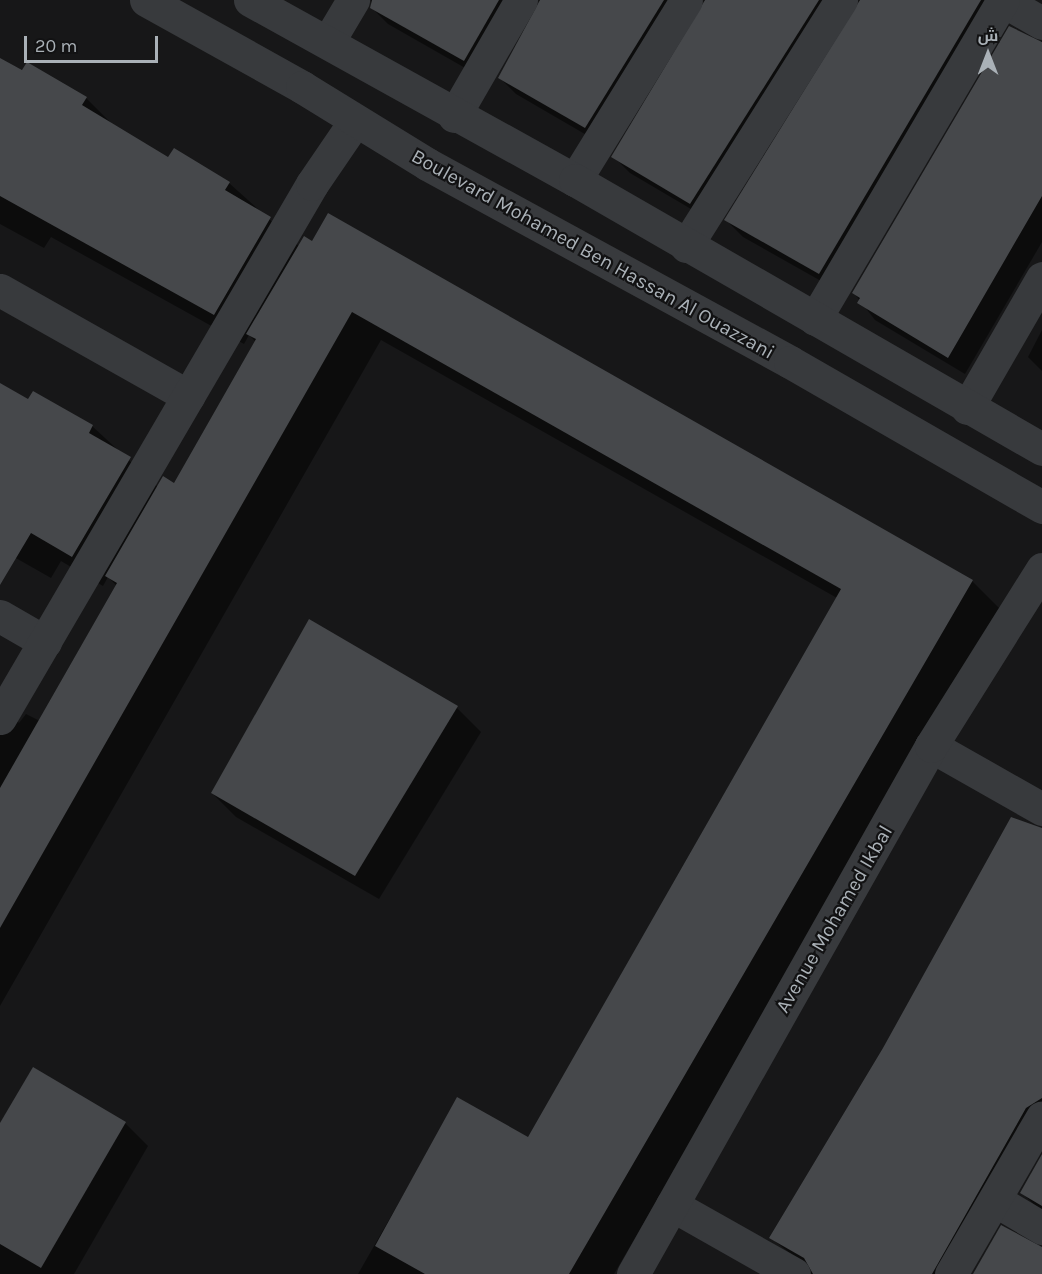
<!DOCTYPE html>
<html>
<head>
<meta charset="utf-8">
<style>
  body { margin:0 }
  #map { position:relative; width:1042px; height:1274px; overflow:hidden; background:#171718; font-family:Karla,Cairo,sans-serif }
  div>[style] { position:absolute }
  .shadow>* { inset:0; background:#0007 }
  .building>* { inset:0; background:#46484b }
  .minor>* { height:33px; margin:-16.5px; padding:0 16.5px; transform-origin:16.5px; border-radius:16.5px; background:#383a3d }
  .tertiary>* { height:33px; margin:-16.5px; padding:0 16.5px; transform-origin:16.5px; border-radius:16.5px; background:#383a3d }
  span { translate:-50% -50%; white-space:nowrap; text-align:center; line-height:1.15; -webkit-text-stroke:4.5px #121213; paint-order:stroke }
  .street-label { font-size:20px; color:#aab1b7 }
  .north { position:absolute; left:958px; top:24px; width:60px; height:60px; -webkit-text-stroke:4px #121213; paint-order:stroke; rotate:0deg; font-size:16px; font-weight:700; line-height:24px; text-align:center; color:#aab1b7 }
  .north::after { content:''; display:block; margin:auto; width:21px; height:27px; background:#aab1b7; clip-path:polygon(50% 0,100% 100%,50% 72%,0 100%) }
  .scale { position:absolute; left:24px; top:36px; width:134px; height:27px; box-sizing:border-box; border:3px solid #aab1b7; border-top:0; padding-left:8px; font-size:18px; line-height:21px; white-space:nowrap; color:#aab1b7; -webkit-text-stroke:4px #121213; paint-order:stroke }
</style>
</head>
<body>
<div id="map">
  <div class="shadow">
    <div style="clip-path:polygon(371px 0,533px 0,481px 77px,388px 24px,371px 7px)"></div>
    <div style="clip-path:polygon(539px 0,694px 0,602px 144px,516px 94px,500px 78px,539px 9px)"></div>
    <div style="clip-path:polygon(704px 0,849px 0,708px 219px,630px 173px,613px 156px,703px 10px)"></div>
    <div style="clip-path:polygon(859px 0,1016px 0,837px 290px,743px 237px,726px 220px,858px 10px)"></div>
    <div style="clip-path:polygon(1033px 41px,1042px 41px,1042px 242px,965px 374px,875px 320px,854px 293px)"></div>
    <div style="clip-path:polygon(0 60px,86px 98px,115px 127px,169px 159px,229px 183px,299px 246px,972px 581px,1001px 610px,614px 1274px,358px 1274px,458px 1099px,529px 1139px,837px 598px,381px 340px,0 1006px,0 704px,19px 723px,26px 714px,40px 721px,117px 586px,108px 577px,103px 586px,61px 561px,51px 578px,0 549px,0 385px,29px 401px,92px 426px,158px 487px,175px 485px,256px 342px,249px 335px,244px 344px,51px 237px,44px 248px,0 224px)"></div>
    <div style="clip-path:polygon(1042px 330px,1042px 371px,1028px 357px)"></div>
    <div style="clip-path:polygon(310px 621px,457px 708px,481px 732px,379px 899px,236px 817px,212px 793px)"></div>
    <div style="clip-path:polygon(1042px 829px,1042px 1130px,956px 1274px,811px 1274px,811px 1270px,771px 1238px)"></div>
    <div style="clip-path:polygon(125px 1123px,148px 1146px,74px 1274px,0 1274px,0 1126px)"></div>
    <div style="clip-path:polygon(1042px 1154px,1042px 1212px,1022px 1193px)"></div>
  </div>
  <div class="building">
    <div style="clip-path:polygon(372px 0,499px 0,464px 61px,370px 8px)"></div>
    <div style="clip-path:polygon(540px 0,664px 0,585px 128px,498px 78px)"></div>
    <div style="clip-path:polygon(705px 0,819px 0,690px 204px,611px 157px)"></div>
    <div style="clip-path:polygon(860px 0,981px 0,819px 274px,724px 220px)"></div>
    <div style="clip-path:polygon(1009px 26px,1042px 42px,1042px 196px,948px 358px,857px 303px,860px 298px,852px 293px)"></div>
    <div style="clip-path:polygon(0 58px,22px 70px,27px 62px,87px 97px,82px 105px,168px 157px,174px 148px,230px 182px,225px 190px,271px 217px,214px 315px,0 196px)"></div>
    <div style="clip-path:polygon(328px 213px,973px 580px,569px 1274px,425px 1274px,375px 1246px,457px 1097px,528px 1137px,841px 589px,352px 312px,0 928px,0 788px,117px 583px,105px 576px,163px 476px,174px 483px,256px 339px,246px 334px,304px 236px,312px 241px)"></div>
    <div style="clip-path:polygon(0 383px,28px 399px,33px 391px,93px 425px,89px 433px,131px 457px,72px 557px,31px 533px,0 585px)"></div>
    <div style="clip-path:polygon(309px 619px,458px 706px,355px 876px,211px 793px)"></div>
    <div style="clip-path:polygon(1011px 817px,1042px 828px,1042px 1098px,1026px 1108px,932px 1274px,813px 1274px,804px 1258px,769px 1238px,883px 1048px)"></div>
    <div style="clip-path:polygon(33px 1067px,126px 1122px,41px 1268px,0 1244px,0 1123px)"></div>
    <div style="clip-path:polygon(1042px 1154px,1042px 1206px,1020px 1193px)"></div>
    <div style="clip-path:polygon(1001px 1225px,1042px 1247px,1042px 1274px,973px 1274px)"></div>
  </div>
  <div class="minor">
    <div style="left:1002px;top:0;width:46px;rotate:29.9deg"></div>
    <div style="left:328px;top:42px;width:49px;rotate:-59.2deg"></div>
    <div style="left:454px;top:116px;width:134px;rotate:-60deg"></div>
    <div style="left:575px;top:180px;width:211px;rotate:-58.3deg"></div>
    <div style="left:686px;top:246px;width:291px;rotate:-57.8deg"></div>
    <div style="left:0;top:290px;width:216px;rotate:29.4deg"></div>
    <div style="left:815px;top:319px;width:370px;rotate:-59.5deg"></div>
    <div style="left:967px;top:408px;width:150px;rotate:-60deg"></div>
    <div style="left:0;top:616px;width:52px;rotate:30deg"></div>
    <div style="left:0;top:718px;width:618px;rotate:-59.7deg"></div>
    <div style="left:312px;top:184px;width:76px;rotate:-55.7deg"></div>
    <div style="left:931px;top:746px;width:128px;rotate:29.6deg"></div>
    <div style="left:995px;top:1200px;width:55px;rotate:30.8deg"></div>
    <div style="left:672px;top:1205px;width:140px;rotate:29.5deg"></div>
    <div style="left:633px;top:1274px;width:606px;rotate:-60.56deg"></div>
    <div style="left:931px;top:746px;width:209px;rotate:-57.9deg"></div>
    <div style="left:951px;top:1274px;width:181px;rotate:-59.9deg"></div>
  </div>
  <div class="tertiary">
    <div style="left:146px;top:0;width:179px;rotate:29.1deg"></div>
    <div style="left:302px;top:87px;width:147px;rotate:31.6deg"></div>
    <div style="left:427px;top:164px;width:413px;rotate:28.6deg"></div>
    <div style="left:790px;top:362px;width:291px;rotate:29.9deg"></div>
    <div style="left:250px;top:0;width:372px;rotate:29deg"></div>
    <div style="left:575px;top:180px;width:539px;rotate:29.94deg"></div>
  </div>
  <div class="street-label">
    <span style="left:593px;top:254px;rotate:29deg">Boulevard Mohamed Ben Hassan Al Ouazzani</span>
    <span style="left:834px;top:919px;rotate:-60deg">Avenue Mohamed Ikbal</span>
  </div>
  <div class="north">ش</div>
  <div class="scale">20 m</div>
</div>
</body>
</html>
